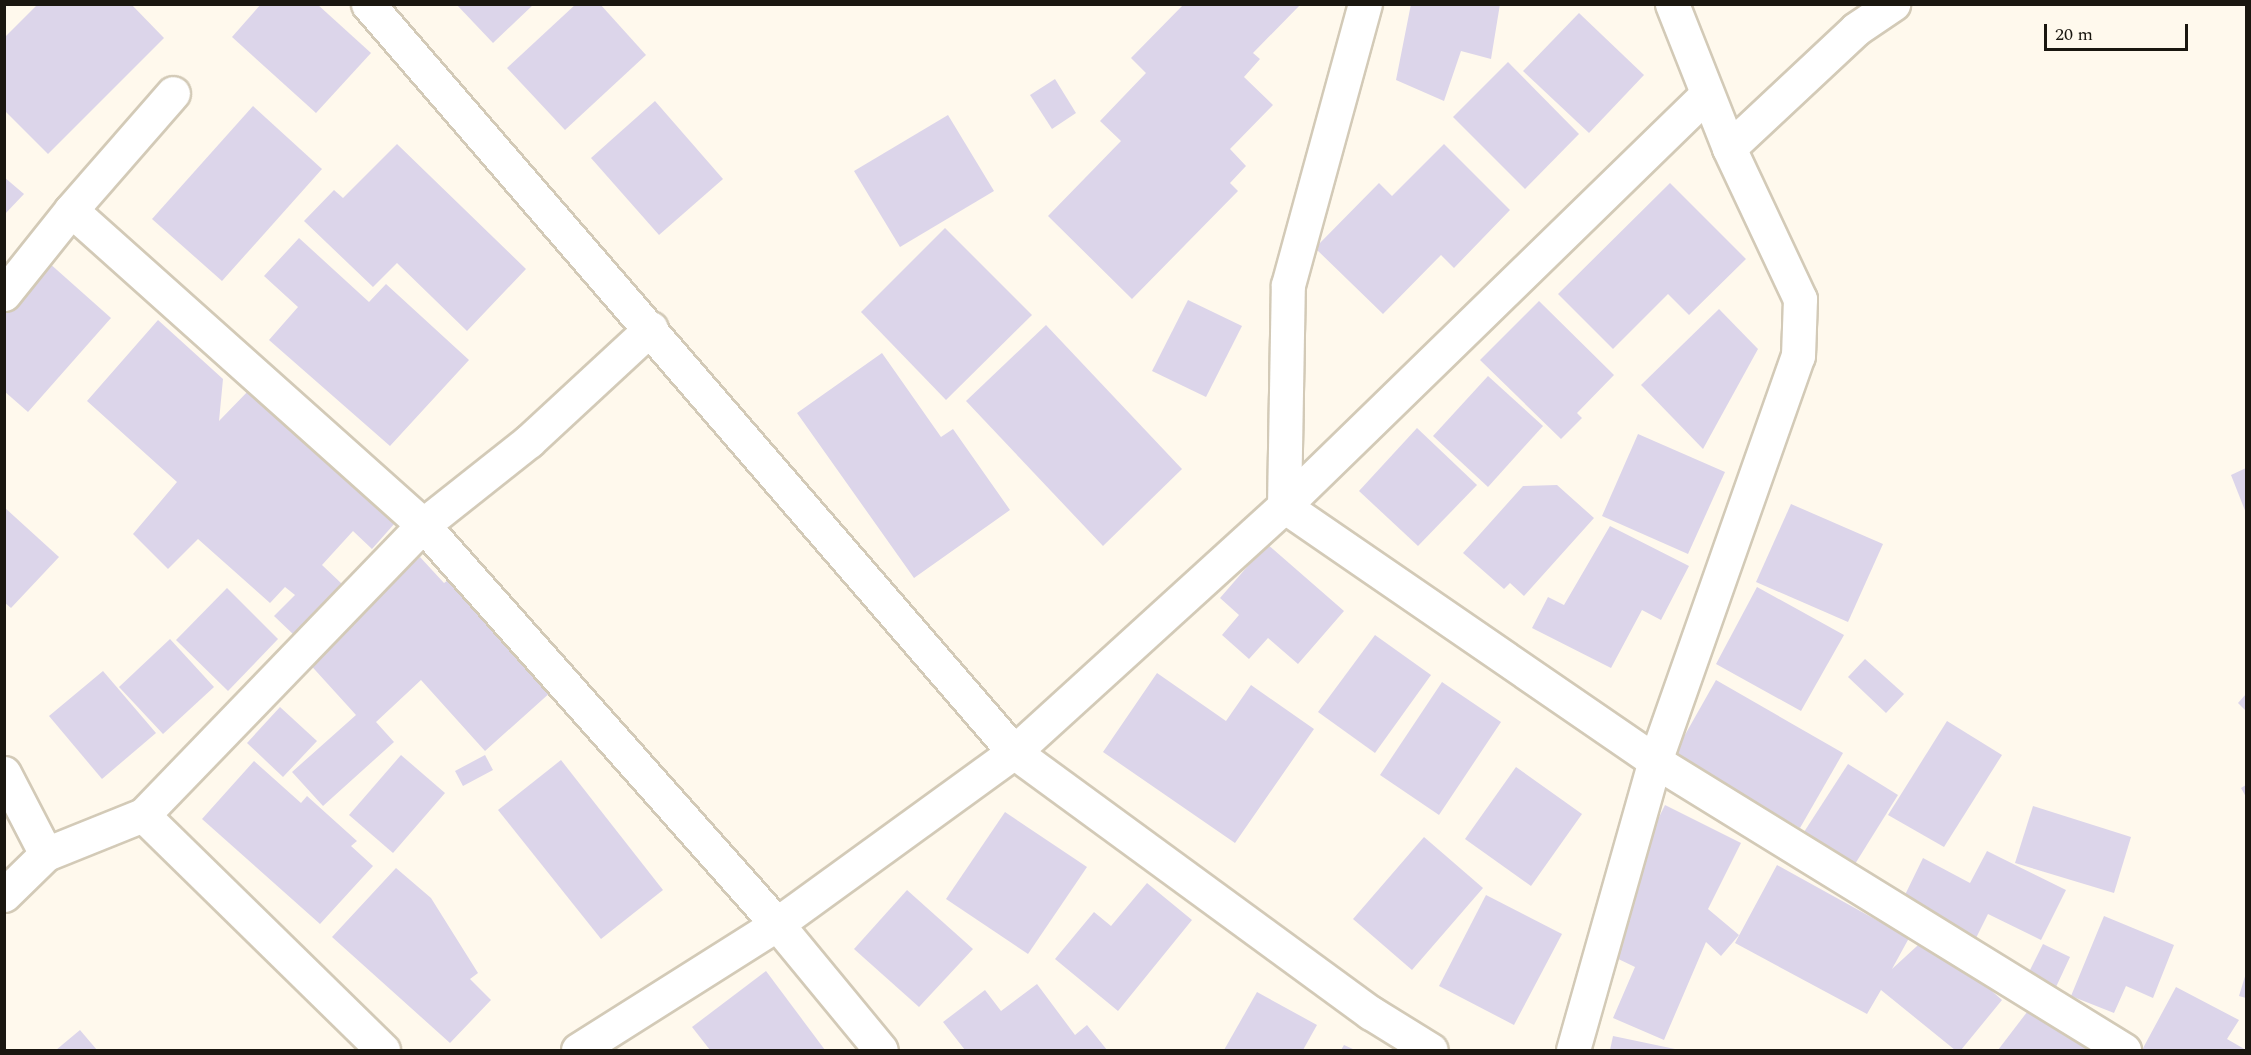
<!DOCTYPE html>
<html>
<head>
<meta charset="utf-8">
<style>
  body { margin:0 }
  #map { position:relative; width:2251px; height:1055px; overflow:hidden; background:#fff9ed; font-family:Spectral,serif }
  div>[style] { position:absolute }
  .building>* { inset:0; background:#dcd5ea }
  .roads { filter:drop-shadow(2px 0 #d3cab7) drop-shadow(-2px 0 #d3cab7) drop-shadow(0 2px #d3cab7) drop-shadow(0 -2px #d3cab7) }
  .street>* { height:33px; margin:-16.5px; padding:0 16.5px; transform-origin:16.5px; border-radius:16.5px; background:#fff }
  .secondary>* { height:33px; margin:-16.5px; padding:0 16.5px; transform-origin:16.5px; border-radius:16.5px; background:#fff }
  span { translate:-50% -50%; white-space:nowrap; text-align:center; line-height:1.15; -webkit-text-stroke:5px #fff9ed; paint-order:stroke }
  .frame { position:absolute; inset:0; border:6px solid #1a1710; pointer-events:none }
  .scale { position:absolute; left:2044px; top:24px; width:144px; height:27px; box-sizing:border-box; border:3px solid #1a1710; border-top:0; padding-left:8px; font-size:18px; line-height:21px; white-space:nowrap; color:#1a1710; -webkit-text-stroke:4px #fff9ed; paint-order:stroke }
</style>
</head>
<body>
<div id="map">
  <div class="building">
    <div style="clip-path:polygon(38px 4px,131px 4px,164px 38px,48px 154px,4px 110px,4px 38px)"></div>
    <div style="clip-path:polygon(261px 4px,317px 4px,371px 53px,316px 113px,232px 37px)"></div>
    <div style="clip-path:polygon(456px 4px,534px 4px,493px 43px)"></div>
    <div style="clip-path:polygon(576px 4px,600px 4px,646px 55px,565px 130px,507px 68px)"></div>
    <div style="clip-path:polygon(1184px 4px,1301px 4px,1253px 53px,1260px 59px,1244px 77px,1273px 105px,1230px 149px,1246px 166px,1230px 183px,1238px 191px,1132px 299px,1048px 216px,1121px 141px,1100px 121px,1146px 73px,1131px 58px)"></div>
    <div style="clip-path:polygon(1411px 4px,1500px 4px,1491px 59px,1461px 51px,1444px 101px,1396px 80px)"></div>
    <div style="clip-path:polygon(1579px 13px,1644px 75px,1589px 133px,1523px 71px)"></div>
    <div style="clip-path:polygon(1508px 62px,1579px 134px,1525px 189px,1453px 117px)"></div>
    <div style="clip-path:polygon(1055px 79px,1076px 113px,1052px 129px,1030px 95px)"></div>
    <div style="clip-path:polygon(655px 101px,723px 179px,659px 235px,591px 158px)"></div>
    <div style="clip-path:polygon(253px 106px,322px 169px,222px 281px,152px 219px)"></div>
    <div style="clip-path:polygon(948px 115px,994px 191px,900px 247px,854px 171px)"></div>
    <div style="clip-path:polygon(397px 144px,526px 269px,467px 331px,397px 263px,373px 287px,304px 221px,334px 190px,343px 198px)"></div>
    <div style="clip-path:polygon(1444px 144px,1510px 210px,1454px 268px,1441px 255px,1383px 314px,1315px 248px,1379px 183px,1392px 196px)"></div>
    <div style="clip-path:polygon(4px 177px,24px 194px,4px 215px)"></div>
    <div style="clip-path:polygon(1670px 183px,1746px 259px,1689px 315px,1668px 294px,1613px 349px,1558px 294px)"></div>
    <div style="clip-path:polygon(945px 228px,1032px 315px,946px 400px,861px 312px)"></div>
    <div style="clip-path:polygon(299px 238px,369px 302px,386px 284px,469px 360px,390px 446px,269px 340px,298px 307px,264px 276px)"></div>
    <div style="clip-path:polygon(48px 262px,111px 318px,28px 412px,4px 391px,4px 311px)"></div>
    <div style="clip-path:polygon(1188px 300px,1242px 326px,1206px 397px,1152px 371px)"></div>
    <div style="clip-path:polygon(1539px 301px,1614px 375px,1577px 413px,1582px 418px,1561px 439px,1480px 360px)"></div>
    <div style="clip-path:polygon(1719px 309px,1758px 349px,1703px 449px,1641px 385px)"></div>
    <div style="clip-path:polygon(158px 320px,223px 379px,219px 421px,252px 387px,395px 523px,372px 549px,353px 531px,322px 565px,342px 584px,294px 635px,274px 616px,295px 595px,285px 587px,270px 603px,198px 539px,168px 569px,133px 534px,177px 482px,87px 401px)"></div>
    <div style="clip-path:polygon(1046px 325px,1182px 469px,1103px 546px,966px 401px)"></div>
    <div style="clip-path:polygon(882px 353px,941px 437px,953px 429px,1010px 510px,914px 578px,797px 413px)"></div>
    <div style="clip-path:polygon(1488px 376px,1543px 426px,1488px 487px,1433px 436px)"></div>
    <div style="clip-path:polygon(1417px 428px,1477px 485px,1418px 546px,1359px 491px)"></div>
    <div style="clip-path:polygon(1638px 434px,1725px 472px,1688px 554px,1602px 516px)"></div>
    <div style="clip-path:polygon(2246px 468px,2246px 513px,2231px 475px)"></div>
    <div style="clip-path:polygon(1557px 485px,1594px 518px,1524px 596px,1510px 583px,1504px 589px,1463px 553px,1523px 486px)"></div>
    <div style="clip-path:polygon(1791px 504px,1883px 544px,1848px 622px,1756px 582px)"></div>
    <div style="clip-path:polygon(4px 507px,59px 557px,11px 608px,4px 602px)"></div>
    <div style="clip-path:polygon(1610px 526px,1689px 566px,1661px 620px,1642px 610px,1611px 668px,1532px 628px,1548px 597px,1564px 605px)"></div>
    <div style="clip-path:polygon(1267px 544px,1344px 611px,1298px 664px,1268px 638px,1249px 659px,1222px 635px,1239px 615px,1220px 598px)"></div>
    <div style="clip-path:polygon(420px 557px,444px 583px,451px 578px,552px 691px,485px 751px,421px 680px,376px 722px,394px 742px,323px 806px,292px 772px,356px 715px,306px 660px)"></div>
    <div style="clip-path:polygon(1757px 587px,1844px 635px,1801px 711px,1716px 664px)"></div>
    <div style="clip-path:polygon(227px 588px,278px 639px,228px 691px,176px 640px)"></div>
    <div style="clip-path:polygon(1375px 635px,1431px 675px,1375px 753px,1318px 712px)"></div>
    <div style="clip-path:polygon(170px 639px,214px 687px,163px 734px,119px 687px)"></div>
    <div style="clip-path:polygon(1865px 659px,1904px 694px,1886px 713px,1848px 677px)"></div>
    <div style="clip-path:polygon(103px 671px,156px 733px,102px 779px,49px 716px)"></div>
    <div style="clip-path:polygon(1157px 673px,1226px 721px,1251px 685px,1314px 729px,1235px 843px,1103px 752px)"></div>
    <div style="clip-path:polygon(1716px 680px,1843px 753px,1800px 828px,1673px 756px)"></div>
    <div style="clip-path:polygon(1442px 682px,1501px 722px,1439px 815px,1380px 775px)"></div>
    <div style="clip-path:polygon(2246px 694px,2246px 711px,2238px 703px)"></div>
    <div style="clip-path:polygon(280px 707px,317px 741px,283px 777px,247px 743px)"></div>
    <div style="clip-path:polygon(1947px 721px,2002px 755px,1944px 847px,1888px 815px)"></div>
    <div style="clip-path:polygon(401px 755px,445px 793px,393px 853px,349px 815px)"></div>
    <div style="clip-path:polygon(485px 755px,493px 770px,463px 786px,455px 771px)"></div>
    <div style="clip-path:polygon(561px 760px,663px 890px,601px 939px,498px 810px)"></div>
    <div style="clip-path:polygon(254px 761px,301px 803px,307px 796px,357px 841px,351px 846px,373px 866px,320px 924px,202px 819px)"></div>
    <div style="clip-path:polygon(1848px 764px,1898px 795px,1855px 864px,1804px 832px)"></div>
    <div style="clip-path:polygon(1516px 767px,1582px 814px,1531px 886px,1465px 839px)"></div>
    <div style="clip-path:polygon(2246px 785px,2246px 797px,2241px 788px)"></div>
    <div style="clip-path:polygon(1665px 805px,1741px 843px,1708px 909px,1739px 935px,1721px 956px,1706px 942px,1664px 1040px,1613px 1018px,1635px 967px,1610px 955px,1631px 908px,1619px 898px)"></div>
    <div style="clip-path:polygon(2033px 806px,2131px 837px,2114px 893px,2015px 863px)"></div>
    <div style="clip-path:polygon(1005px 812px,1087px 867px,1028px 954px,946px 899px)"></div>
    <div style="clip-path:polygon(1424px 837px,1483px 888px,1412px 970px,1353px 919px)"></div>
    <div style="clip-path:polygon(1987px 851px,2066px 890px,2041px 940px,1988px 914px,1976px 938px,1902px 901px,1923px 858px,1970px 883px)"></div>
    <div style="clip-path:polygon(1777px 865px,1909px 938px,1892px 969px,1929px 935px,2002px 1000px,1961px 1050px,1955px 1050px,1881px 990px,1867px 1014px,1735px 943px)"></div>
    <div style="clip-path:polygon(396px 868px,431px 898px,478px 973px,470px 979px,491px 1000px,450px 1043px,332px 937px)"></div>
    <div style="clip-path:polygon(1147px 883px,1192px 920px,1118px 1011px,1055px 959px,1094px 912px,1111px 926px)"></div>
    <div style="clip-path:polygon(907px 890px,973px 949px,919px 1007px,854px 949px)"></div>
    <div style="clip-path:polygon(1486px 895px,1562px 934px,1514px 1025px,1439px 986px)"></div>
    <div style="clip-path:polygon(2104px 916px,2174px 945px,2153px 998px,2126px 986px,2114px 1013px,2071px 996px)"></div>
    <div style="clip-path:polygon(2043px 944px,2070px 957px,2056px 987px,2028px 974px)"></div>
    <div style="clip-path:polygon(766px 971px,825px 1050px,710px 1050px,692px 1027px)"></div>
    <div style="clip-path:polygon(2246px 973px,2246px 998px,2239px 996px)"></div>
    <div style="clip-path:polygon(1037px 984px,1075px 1035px,1087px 1025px,1107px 1050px,965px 1050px,943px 1022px,985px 990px,1001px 1011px)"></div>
    <div style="clip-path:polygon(2176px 987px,2239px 1020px,2227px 1039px,2246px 1050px,2142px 1050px)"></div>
    <div style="clip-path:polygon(1257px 992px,1317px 1025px,1303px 1050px,1224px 1050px)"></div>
    <div style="clip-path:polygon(2037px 999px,2097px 1050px,1998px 1050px)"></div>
    <div style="clip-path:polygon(80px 1030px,97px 1050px,56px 1050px)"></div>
    <div style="clip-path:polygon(1613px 1036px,1675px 1049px,1675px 1050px,1610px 1050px)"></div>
    <div style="clip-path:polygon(1344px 1045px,1355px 1050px,1341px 1050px)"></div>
  </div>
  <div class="roads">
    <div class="street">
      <div style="left:368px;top:4px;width:988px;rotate:49.18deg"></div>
      <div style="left:1014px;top:752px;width:442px;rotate:36.2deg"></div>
      <div style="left:1371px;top:1013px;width:70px;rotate:31.7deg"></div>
      <div style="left:1706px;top:95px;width:589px;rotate:135.76deg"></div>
      <div style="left:1284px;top:506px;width:450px;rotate:34.5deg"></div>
      <div style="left:1655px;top:761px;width:551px;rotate:31.64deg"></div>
      <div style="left:1729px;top:148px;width:174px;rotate:-43.1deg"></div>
      <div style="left:1856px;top:29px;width:45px;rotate:-34deg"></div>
      <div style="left:71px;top:210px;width:155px;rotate:-48.9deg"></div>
      <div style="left:4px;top:294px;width:107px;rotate:-51.4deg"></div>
      <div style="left:71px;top:210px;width:472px;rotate:41.8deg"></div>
      <div style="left:423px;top:525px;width:533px;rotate:48.42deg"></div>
      <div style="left:777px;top:924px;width:163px;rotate:50.5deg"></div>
      <div style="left:4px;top:773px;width:91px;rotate:62.6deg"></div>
      <div style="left:143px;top:815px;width:403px;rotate:-46deg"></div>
      <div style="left:423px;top:525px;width:135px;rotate:-38.4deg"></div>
      <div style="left:529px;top:441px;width:166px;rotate:-42.8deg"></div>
      <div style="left:4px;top:895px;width:59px;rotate:-44.3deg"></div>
      <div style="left:46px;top:854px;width:105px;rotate:-21.9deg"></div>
      <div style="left:143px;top:815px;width:336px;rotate:44.4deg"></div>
      <div style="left:1573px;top:1050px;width:300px;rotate:-74.2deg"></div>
      <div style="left:1655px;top:761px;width:430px;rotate:-70.6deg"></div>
      <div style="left:1798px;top:356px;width:57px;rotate:-88deg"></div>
      <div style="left:1800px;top:299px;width:167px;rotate:-115.2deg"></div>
      <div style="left:1729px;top:148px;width:155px;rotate:-111.6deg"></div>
    </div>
    <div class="secondary">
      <div style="left:578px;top:1050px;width:236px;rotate:-32.3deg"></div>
      <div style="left:777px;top:924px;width:293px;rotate:-36deg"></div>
      <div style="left:1014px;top:752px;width:365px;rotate:-42.3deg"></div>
      <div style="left:1284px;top:506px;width:221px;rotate:-89deg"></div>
      <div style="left:1288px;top:285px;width:291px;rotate:-74.7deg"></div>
    </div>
  </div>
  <div class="frame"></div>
  <div class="scale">20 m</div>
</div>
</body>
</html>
